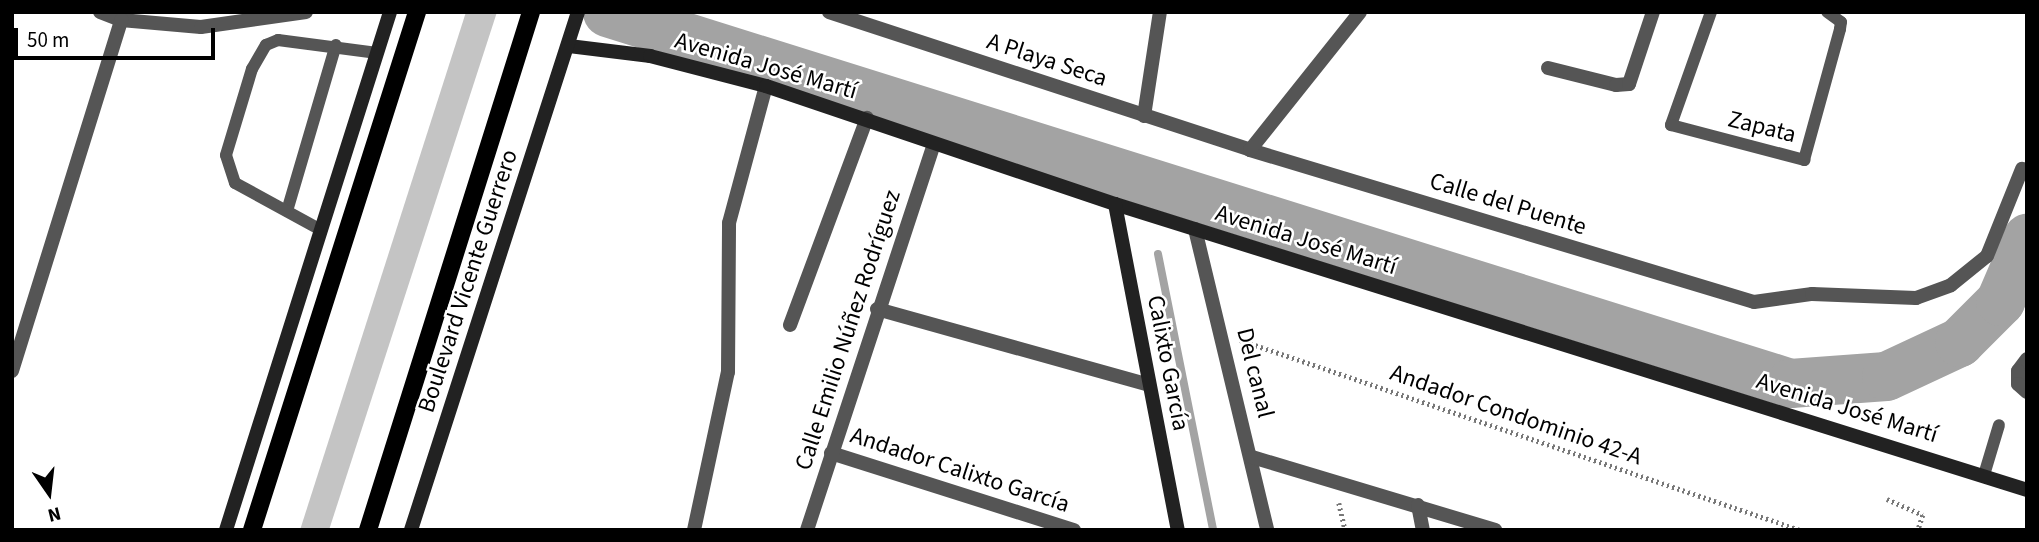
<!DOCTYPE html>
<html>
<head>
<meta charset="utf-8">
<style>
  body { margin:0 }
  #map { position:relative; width:2039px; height:542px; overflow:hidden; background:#fff; font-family:"Source Sans 3",sans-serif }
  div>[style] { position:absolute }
  .stream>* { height:8px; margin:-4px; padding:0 4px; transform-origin:4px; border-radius:4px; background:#a3a3a3 }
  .river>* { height:49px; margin:-24.5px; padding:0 24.5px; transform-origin:24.5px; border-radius:24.5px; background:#a3a3a3 }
  .building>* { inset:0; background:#c4c4c4 }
  .path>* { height:4.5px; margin-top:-2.25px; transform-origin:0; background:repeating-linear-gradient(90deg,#777 0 2px,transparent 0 5.5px) }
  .lane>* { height:12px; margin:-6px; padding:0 6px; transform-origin:6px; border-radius:6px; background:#555 }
  .street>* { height:14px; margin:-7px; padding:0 7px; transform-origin:7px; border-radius:7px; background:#555 }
  .secondary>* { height:14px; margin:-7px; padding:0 7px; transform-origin:7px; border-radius:7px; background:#222 }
  .primary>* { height:18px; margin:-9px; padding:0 9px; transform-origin:9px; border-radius:9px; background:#000 }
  span { translate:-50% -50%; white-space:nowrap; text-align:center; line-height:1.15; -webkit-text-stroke:5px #fff; paint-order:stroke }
  .street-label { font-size:24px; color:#000 }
  .frame { position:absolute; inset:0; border:14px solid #000; pointer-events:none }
  .north { position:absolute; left:14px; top:458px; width:70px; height:70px; -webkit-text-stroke:5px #fff; paint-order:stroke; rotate:166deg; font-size:19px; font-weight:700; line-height:28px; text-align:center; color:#000 }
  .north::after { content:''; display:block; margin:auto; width:24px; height:32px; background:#000; clip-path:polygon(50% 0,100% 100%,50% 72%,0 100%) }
  .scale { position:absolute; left:14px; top:28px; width:201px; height:32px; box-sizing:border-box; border:4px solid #000; border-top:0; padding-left:9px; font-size:21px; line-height:24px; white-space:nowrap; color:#000; -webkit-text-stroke:5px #fff; paint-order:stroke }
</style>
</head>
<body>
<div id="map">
  <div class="stream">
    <div style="left:1146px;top:179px;width:7px;rotate:74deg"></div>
    <div style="left:1158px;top:254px;width:281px;rotate:78.7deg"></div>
  </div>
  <div class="river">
    <div style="left:607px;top:12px;width:1240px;rotate:17.41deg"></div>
    <div style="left:1790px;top:383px;width:96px;rotate:-4.2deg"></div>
    <div style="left:1886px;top:376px;width:81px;rotate:-25deg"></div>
    <div style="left:1959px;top:342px;width:58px;rotate:-45deg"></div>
    <div style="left:2000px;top:301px;width:69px;rotate:-66.8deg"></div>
  </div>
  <div class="building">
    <div style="clip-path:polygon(466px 12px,497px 12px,329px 530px,300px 530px)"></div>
  </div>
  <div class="path">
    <div style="left:1240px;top:340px;width:591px;rotate:18.74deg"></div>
    <div style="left:1887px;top:499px;width:39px;rotate:24deg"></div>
    <div style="left:1923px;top:515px;width:16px;rotate:108deg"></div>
    <div style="left:1339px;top:503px;width:28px;rotate:77deg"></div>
  </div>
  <div class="lane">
    <div style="left:1711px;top:12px;width:120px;rotate:109.5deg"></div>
    <div style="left:1671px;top:125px;width:138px;rotate:14.7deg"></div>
    <div style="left:1804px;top:160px;width:136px;rotate:-74.6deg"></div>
    <div style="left:1840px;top:29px;width:7px;rotate:-82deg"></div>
    <div style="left:1841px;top:22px;width:17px;rotate:-144deg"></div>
    <div style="left:287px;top:211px;width:173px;rotate:-73.6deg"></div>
    <div style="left:321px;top:230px;width:98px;rotate:-151.3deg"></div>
    <div style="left:235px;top:183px;width:29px;rotate:-108deg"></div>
    <div style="left:226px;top:155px;width:90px;rotate:-73.2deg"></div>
    <div style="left:252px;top:69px;width:28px;rotate:-60deg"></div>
    <div style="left:266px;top:45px;width:13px;rotate:-23deg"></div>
    <div style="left:278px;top:40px;width:100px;rotate:7.5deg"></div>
    <div style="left:1984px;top:475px;width:52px;rotate:-73.3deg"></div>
  </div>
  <div class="street">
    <div style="left:100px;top:12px;width:22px;rotate:21deg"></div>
    <div style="left:121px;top:20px;width:80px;rotate:5deg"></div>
    <div style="left:201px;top:27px;width:106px;rotate:-8.1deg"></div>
    <div style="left:829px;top:12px;width:443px;rotate:18.1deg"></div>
    <div style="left:1250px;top:150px;width:526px;rotate:16.78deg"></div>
    <div style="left:1754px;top:302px;width:59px;rotate:-7.9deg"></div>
    <div style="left:1812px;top:294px;width:104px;rotate:2.2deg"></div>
    <div style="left:1916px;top:298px;width:37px;rotate:-20deg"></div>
    <div style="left:1951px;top:285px;width:46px;rotate:-38.9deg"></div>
    <div style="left:1987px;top:256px;width:94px;rotate:-68.1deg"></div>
    <div style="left:1548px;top:68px;width:70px;rotate:14deg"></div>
    <div style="left:1616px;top:85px;width:13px;rotate:-4deg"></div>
    <div style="left:1629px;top:84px;width:76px;rotate:-71.6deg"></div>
    <div style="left:1144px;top:116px;width:105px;rotate:-81.3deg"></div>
    <div style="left:1250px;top:150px;width:176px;rotate:-51.4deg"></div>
    <div style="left:1195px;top:229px;width:309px;rotate:76.5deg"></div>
    <div style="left:877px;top:309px;width:282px;rotate:15.6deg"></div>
    <div style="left:790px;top:325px;width:221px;rotate:-69.6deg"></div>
    <div style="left:2027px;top:359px;width:15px;rotate:127deg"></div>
    <div style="left:2018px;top:371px;width:13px;rotate:90deg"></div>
    <div style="left:2018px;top:384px;width:12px;rotate:42deg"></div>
    <div style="left:12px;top:371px;width:368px;rotate:-72.7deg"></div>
    <div style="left:831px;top:453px;width:255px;rotate:17.6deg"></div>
    <div style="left:1252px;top:457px;width:254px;rotate:16.7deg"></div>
    <div style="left:1418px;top:505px;width:25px;rotate:79deg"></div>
    <div style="left:694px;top:530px;width:162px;rotate:-77.9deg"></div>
    <div style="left:728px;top:372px;width:149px;rotate:-89.6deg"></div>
    <div style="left:729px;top:223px;width:142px;rotate:-74.9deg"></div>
    <div style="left:807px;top:530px;width:406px;rotate:-71.8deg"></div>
  </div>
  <div class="secondary">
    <div style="left:569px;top:46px;width:82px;rotate:7deg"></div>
    <div style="left:650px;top:56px;width:120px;rotate:14.5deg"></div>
    <div style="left:766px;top:86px;width:368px;rotate:18.7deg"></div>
    <div style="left:1115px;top:204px;width:956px;rotate:17.41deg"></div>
    <div style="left:1115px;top:204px;width:332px;rotate:79.1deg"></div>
    <div style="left:226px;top:530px;width:543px;rotate:-72.43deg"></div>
    <div style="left:411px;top:530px;width:544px;rotate:-72.13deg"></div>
  </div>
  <div class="primary">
    <div style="left:252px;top:530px;width:544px;rotate:-72.33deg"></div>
    <div style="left:368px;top:530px;width:543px;rotate:-72.53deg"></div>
  </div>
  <div class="street-label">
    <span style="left:1047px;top:60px;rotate:18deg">A Playa Seca</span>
    <span style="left:766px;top:66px;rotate:16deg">Avenida José Martí</span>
    <span style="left:1762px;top:127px;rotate:14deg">Zapata</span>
    <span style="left:1508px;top:204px;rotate:17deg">Calle del Puente</span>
    <span style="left:1306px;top:240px;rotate:17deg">Avenida José Martí</span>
    <span style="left:468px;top:281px;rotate:-72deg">Boulevard Vicente Guerrero</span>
    <span style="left:848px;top:330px;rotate:-72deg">Calle Emilio Núñez Rodríguez</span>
    <span style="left:1168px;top:363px;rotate:79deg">Calixto García</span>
    <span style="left:1255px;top:373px;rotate:76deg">Del canal</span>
    <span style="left:1847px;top:408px;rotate:17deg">Avenida José Martí</span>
    <span style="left:1516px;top:415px;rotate:19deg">Andador Condominio 42-A</span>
    <span style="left:960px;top:470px;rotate:18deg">Andador Calixto García</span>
  </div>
  <div class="frame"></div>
  <div class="north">N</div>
  <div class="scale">50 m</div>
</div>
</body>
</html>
